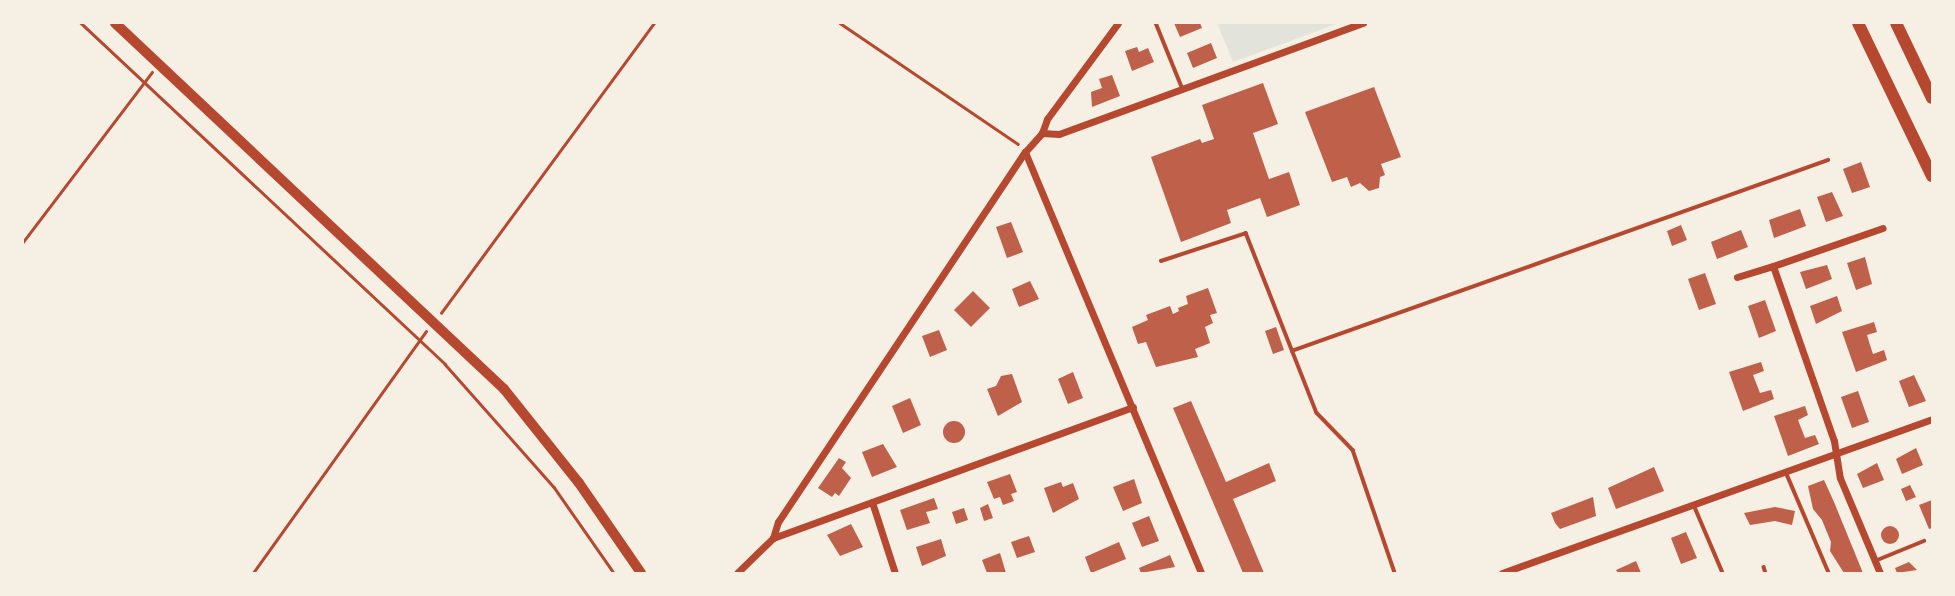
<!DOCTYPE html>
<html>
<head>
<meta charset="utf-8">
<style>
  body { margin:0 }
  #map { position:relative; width:1955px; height:596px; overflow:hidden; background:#f6efe4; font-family:"PT Sans Narrow",sans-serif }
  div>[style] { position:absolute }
  .green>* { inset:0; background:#e2e4dc }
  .building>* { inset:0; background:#bf614a }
  .round { border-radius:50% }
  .path>* { height:2.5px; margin:-1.25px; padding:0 1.25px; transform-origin:1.25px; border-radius:1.25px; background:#b5482f }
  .service>* { height:3.5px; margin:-1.75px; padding:0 1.75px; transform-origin:1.75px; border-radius:1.75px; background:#b5482f }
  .minor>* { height:7px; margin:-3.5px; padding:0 3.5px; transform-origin:3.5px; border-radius:3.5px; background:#b5482f }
  .secondary>* { height:10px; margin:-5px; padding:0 5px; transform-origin:5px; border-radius:5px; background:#b5482f }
  .motorway>* { height:12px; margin:-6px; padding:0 6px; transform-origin:6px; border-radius:6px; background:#b5482f }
  span { translate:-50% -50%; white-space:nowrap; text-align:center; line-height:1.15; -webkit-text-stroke:7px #f6efe4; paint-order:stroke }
  .frame { position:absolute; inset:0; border:24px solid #f6efe4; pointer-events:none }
</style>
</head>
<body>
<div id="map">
  <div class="green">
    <div style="clip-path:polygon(1217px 23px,1339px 23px,1233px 62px)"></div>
  </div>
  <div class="building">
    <div style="clip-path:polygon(1174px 23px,1200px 23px,1202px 28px,1180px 37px)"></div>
    <div style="clip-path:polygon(1211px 43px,1217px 58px,1193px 68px,1187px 53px)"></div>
    <div style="clip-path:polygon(1137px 47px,1139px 52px,1148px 48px,1154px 62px,1132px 71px,1125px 51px)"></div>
    <div style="clip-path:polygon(1112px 75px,1120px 96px,1092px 107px,1091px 92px,1102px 88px,1099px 79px)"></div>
    <div style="clip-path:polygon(1263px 83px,1278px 124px,1253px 133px,1269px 179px,1289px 172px,1300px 205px,1267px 217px,1260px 198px,1227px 210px,1231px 223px,1181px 242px,1151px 157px,1200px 139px,1202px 143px,1214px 139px,1202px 105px)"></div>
    <div style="clip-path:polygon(1374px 87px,1401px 157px,1381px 164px,1385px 175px,1380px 177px,1379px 188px,1369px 191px,1360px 183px,1351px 187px,1347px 177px,1332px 182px,1305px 112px)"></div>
    <div style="clip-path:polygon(1861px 162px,1870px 187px,1852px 193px,1843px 169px)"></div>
    <div style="clip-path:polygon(1832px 192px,1843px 216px,1826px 222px,1817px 197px)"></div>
    <div style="clip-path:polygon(1800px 209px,1806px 226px,1774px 238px,1769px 220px)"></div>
    <div style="clip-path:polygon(1011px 222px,1023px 252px,1007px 258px,996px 227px)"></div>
    <div style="clip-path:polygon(1681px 225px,1687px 240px,1672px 246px,1667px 231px)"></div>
    <div style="clip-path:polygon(1741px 230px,1748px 247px,1717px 259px,1711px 242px)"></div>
    <div style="clip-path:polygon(1865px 257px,1872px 284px,1856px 290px,1847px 263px)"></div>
    <div style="clip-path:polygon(1827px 265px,1832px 279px,1806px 289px,1800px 272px)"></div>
    <div style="clip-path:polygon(1705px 273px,1716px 304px,1699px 310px,1688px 279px)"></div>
    <div style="clip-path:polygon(1030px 281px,1039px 299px,1019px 307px,1012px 289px)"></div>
    <div style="clip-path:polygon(1208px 288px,1217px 313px,1210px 315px,1213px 323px,1205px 327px,1210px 343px,1195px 349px,1198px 357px,1156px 367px,1146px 342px,1138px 344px,1132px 327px,1148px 320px,1146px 315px,1170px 306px,1173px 314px,1179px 311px,1178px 308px,1188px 304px,1186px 296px)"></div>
    <div style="clip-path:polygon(973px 291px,990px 308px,971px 327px,954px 310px)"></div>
    <div style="clip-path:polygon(1837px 296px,1842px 311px,1816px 324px,1810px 306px)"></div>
    <div style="clip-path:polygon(1765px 300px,1776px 331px,1759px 338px,1748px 306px)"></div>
    <div style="clip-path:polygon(1874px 322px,1877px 332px,1867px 335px,1870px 345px,1873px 354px,1884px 350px,1887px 360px,1856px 372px,1842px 332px)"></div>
    <div style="clip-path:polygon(1276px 327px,1284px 350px,1273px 354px,1265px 331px)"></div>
    <div style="clip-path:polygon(939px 330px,947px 350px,930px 357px,922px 336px)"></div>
    <div style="clip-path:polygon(1761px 362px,1764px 371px,1753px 375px,1760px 393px,1771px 390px,1774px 399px,1743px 411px,1729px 372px)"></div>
    <div style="clip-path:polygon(1073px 372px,1083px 398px,1068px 404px,1058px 379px)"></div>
    <div style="clip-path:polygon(1012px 374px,1022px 402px,998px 416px,987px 389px,996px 386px,1001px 376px)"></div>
    <div style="clip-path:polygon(1914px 375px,1926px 401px,1909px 407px,1899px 381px)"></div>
    <div style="clip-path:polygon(1858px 391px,1869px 422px,1852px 428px,1841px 397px)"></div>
    <div style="clip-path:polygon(910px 398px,921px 425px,903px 433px,892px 406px)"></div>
    <div style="clip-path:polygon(1191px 401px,1226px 482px,1269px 463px,1276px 481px,1233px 499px,1264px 573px,1243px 573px,1173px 408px)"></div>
    <div style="clip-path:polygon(1805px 406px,1808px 415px,1798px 420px,1805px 438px,1815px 435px,1819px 444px,1788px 456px,1774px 416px)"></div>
    <div class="round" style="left:943px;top:421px;width:22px;height:22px"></div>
    <div style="clip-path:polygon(883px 444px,897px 467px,872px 477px,862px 452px)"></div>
    <div style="clip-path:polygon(1916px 448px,1923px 465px,1902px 474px,1896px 459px)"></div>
    <div style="clip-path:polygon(839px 458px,846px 462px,842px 468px,851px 478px,839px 496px,835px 493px,832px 497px,818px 488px)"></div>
    <div style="clip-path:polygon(1877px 463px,1884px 480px,1863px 488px,1857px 474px)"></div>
    <div style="clip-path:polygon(1654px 467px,1664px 491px,1616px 509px,1608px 488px)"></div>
    <div style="clip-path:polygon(1010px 474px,1017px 492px,1011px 494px,1014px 501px,1003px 505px,1000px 497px,994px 499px,987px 482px)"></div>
    <div style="clip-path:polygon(1134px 479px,1142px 503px,1123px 511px,1113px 487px)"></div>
    <div style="clip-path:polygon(1824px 480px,1834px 502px,1863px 573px,1844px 573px,1830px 551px,1831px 542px,1822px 520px,1813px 509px,1808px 486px)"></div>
    <div style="clip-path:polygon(1061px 482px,1063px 487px,1073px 483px,1079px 499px,1053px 513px,1044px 488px)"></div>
    <div style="clip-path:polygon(1910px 485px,1916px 497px,1906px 501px,1901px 489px)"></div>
    <div style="clip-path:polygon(1593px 497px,1596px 516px,1560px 529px,1555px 523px,1551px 513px)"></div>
    <div style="clip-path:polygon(934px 498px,938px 509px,926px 512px,930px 523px,907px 530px,900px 510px)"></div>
    <div style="clip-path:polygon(1932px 500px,1932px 528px,1929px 529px,1919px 505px)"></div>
    <div style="clip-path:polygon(988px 504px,993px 518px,984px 521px,980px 508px)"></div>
    <div style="clip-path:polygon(1775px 507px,1795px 511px,1792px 525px,1775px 521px,1750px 525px,1744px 513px)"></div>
    <div style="clip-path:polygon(964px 508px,968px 520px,956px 524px,952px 512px)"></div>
    <div style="clip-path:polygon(1149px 516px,1159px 541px,1142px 547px,1132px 523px)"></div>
    <div style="clip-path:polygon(851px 524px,863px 547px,840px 556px,827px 535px)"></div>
    <div class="round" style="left:1881px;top:526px;width:18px;height:18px"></div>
    <div style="clip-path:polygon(1686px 532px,1697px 558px,1681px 564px,1671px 538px)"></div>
    <div style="clip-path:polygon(1029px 536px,1035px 552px,1017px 558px,1011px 542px)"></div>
    <div style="clip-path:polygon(941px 539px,946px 556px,922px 566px,916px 547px)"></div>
    <div style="clip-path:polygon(1119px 542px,1126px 559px,1091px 573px,1085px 557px)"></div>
    <div style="clip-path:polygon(1000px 553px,1006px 573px,987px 573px,982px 560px)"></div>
    <div style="clip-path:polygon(1170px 555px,1175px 567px,1141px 573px,1139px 568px)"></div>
    <div style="clip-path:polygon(1636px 561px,1641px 573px,1618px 573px,1616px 570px)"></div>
    <div style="clip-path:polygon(1909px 562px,1917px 570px,1897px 573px,1895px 568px)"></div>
  </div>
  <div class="path">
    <div style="left:81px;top:23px;width:499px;rotate:43.1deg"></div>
    <div style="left:445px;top:364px;width:164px;rotate:48.5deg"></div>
    <div style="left:554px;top:487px;width:105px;rotate:55.1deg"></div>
    <div style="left:840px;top:23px;width:215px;rotate:34.2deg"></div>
    <div style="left:23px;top:242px;width:213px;rotate:-52.8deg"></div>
    <div style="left:441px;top:313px;width:360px;rotate:-53.7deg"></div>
    <div style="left:253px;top:573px;width:297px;rotate:-54.4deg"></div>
  </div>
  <div class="service">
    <div style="left:1156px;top:23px;width:69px;rotate:67.9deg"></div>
    <div style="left:1161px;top:261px;width:89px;rotate:-18.2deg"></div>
    <div style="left:1246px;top:233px;width:193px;rotate:68.5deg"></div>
    <div style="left:1317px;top:413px;width:52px;rotate:45.8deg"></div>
    <div style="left:1353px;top:450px;width:130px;rotate:71.1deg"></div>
    <div style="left:1292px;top:351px;width:569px;rotate:-19.61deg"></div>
    <div style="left:1786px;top:472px;width:110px;rotate:66.9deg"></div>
    <div style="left:1694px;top:505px;width:74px;rotate:66.9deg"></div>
    <div style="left:1875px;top:561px;width:53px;rotate:-22.2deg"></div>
    <div style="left:1764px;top:567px;width:6px;rotate:72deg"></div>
  </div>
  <div class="minor">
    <div style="left:1042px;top:133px;width:15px;rotate:-70deg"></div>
    <div style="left:1047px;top:119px;width:119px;rotate:-53.5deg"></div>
    <div style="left:1025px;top:152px;width:456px;rotate:67.3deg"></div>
    <div style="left:1773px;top:266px;width:116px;rotate:-19.1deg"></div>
    <div style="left:1737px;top:277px;width:38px;rotate:-17deg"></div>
    <div style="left:1773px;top:266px;width:185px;rotate:70.8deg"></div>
    <div style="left:1834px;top:441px;width:37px;rotate:81deg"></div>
    <div style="left:1840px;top:478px;width:103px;rotate:67.2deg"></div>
    <div style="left:872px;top:502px;width:75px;rotate:72.1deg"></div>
    <div style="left:773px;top:538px;width:17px;rotate:-73deg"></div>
    <div style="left:778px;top:522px;width:445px;rotate:-56.3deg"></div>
    <div style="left:1025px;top:152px;width:25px;rotate:-48deg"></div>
    <div style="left:1042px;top:133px;width:17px;rotate:3deg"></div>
    <div style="left:1059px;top:134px;width:324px;rotate:-20.1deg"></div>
    <div style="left:737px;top:573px;width:50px;rotate:-44.2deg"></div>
    <div style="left:773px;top:538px;width:383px;rotate:-20deg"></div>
    <div style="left:1502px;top:573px;width:457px;rotate:-19.7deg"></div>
  </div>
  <div class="secondary">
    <div style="left:115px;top:23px;width:534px;rotate:43.26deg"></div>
    <div style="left:504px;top:389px;width:120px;rotate:51.4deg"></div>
    <div style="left:579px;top:483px;width:109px;rotate:55.4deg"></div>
  </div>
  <div class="motorway">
    <div style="left:1858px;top:23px;width:170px;rotate:64.2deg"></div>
    <div style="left:1896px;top:23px;width:83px;rotate:64.4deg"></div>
  </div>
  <div class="frame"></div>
</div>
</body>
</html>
